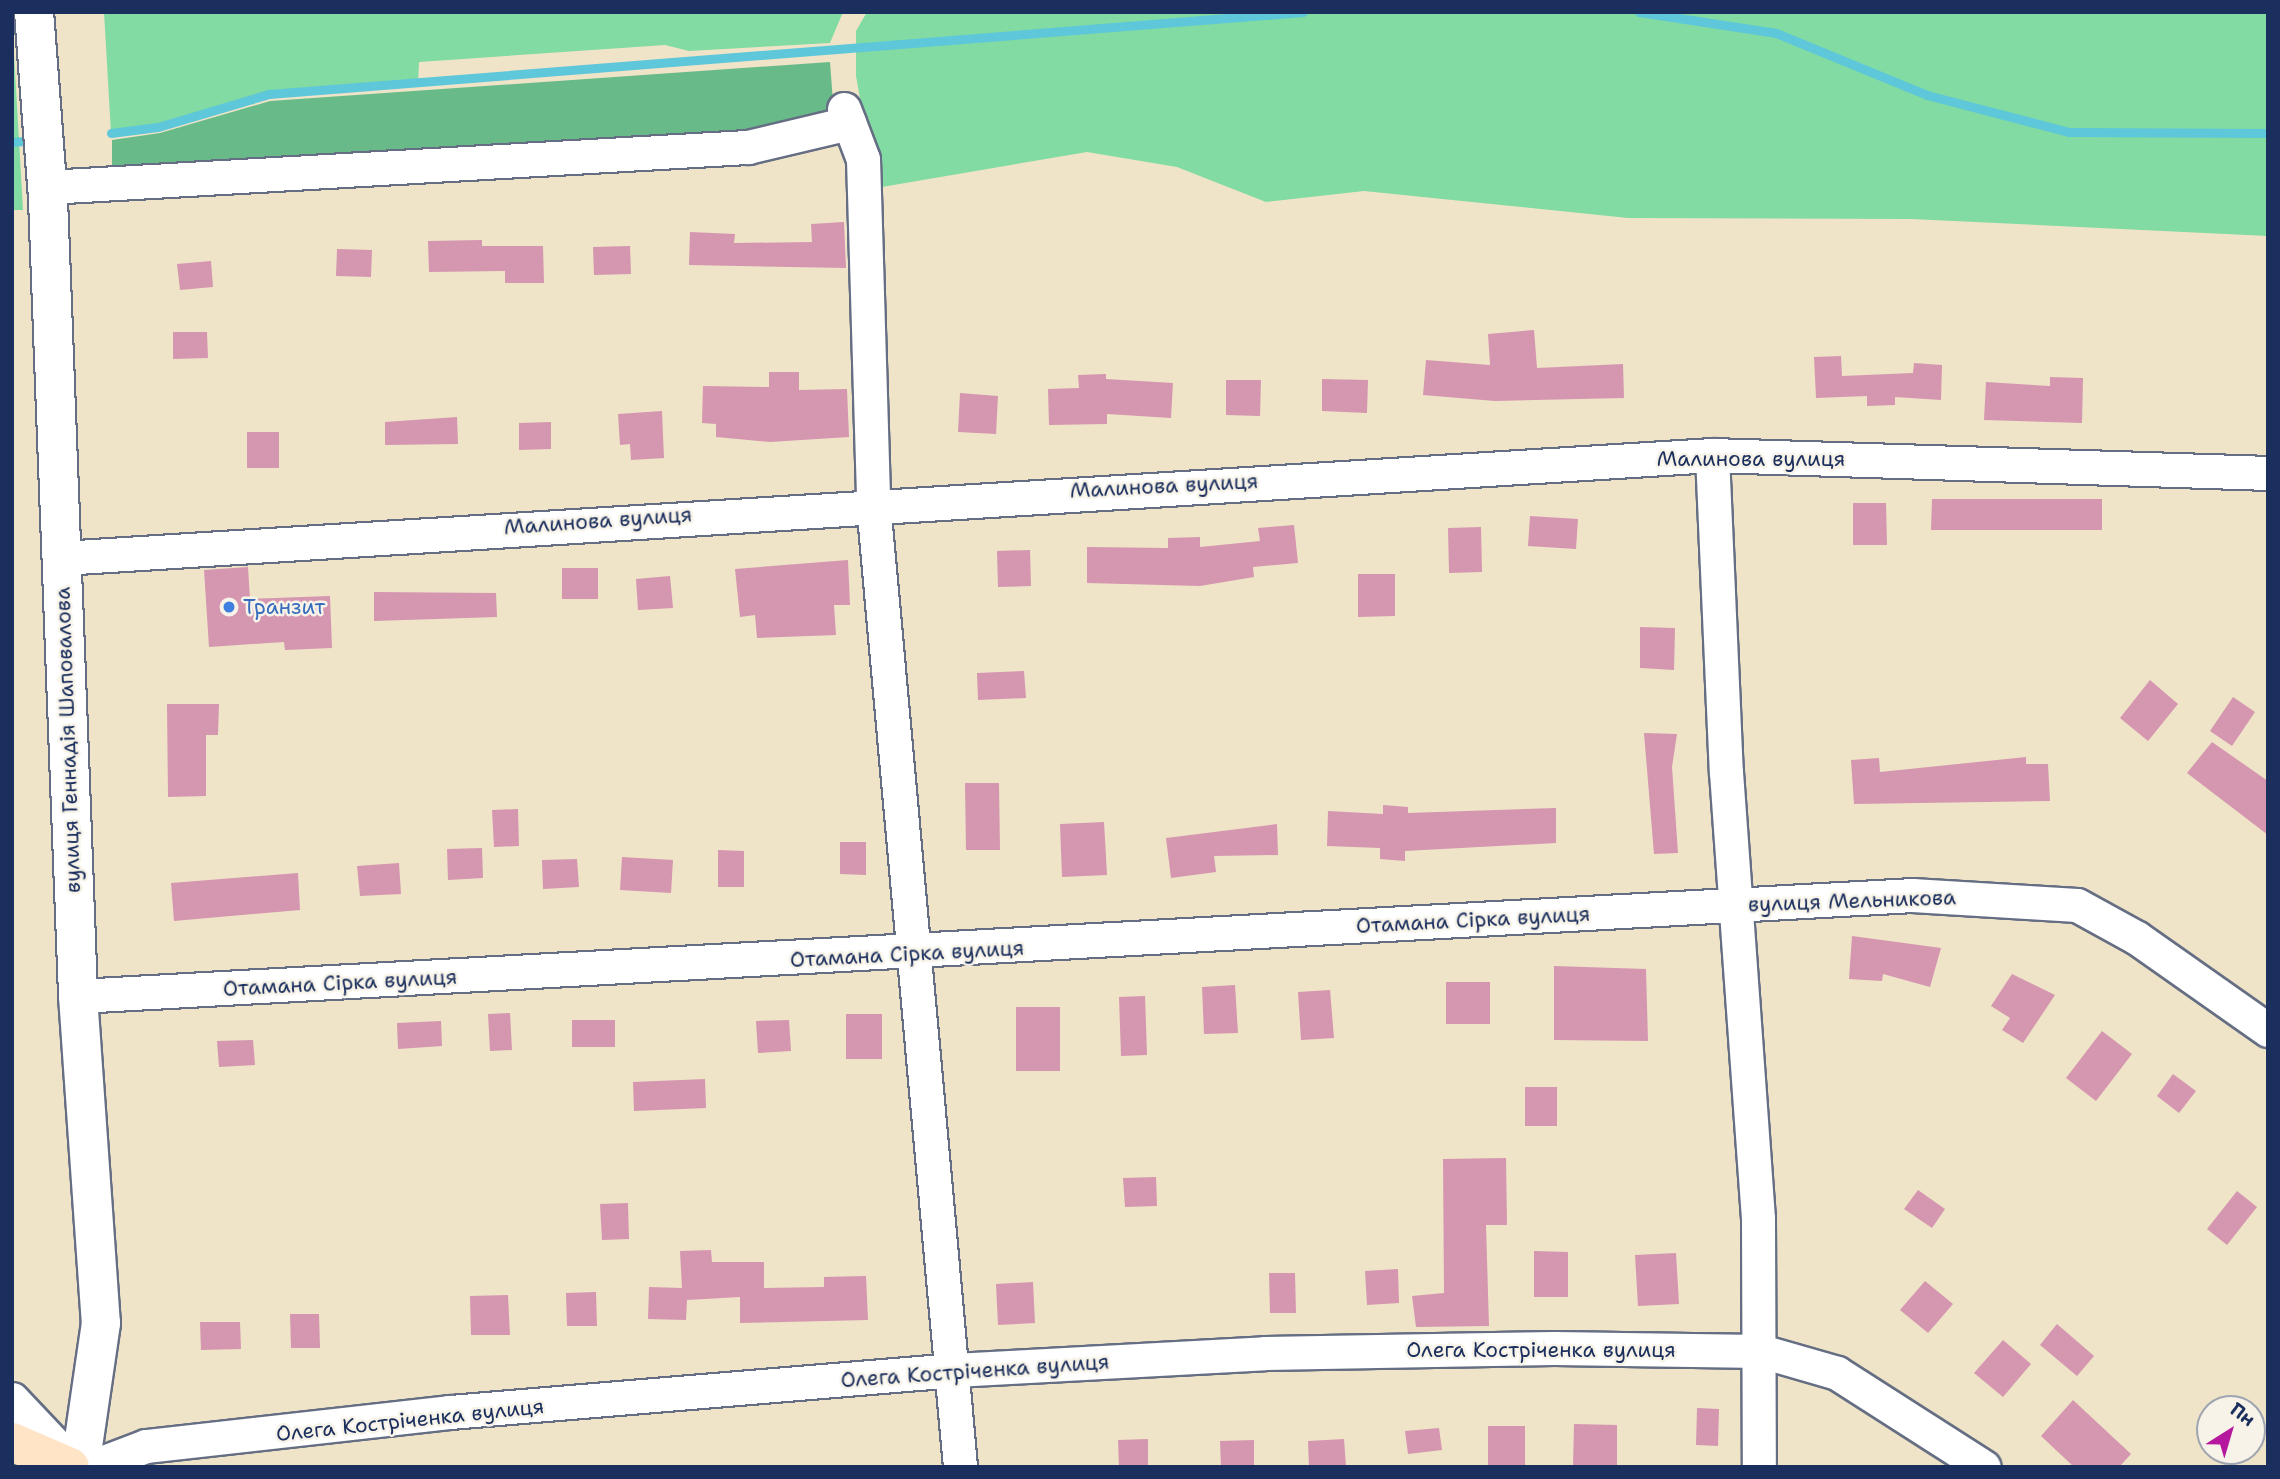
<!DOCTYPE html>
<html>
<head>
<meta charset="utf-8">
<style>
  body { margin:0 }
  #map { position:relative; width:2280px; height:1479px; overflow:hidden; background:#efe4c8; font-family:"Shantell Sans",sans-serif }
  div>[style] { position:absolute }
  .green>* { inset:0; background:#81dba2 }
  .forest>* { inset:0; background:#68bb88 }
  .stream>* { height:9px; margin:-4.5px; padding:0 4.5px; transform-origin:4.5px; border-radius:4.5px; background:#5ec7da }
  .building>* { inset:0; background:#d596b0 }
  .roads { filter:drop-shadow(2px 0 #656e83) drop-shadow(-2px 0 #656e83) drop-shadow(0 2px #656e83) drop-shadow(0 -2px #656e83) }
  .minor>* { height:33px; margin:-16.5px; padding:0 16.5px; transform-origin:16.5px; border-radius:16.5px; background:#fff }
  .tertiary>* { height:38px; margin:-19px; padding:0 19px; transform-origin:19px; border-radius:19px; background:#fff }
  .secondary>* { height:38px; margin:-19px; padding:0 19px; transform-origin:19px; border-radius:19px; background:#ffe4c6 }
  .dots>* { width:19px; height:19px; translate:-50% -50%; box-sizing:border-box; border:4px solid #f7f3e8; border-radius:50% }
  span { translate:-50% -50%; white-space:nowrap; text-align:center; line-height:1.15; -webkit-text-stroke:5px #f7f3e8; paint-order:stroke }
  .street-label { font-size:21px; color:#1b2f5e }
  .shop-label { font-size:21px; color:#366cbe }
  .left { translate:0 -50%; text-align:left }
  .frame { position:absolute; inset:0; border:14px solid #1b2f5e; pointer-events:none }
  .north { position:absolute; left:2196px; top:1395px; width:70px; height:70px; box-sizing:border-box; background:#f7f3e8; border:2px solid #9fa5b1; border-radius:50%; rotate:37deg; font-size:19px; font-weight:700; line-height:28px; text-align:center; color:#1b2f5e }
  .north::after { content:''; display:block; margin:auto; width:24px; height:32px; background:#b5179e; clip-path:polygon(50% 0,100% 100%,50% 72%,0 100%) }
</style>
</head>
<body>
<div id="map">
  <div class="green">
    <div style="clip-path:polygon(104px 12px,843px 12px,830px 43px,689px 51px,665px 45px,419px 62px,418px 83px,269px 94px,158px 127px,111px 133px)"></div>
    <div style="clip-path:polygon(867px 12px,2268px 12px,2268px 236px,1911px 219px,1628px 218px,1364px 191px,1266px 202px,1177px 167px,1087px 152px,876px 188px,856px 76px,856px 31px)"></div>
    <div style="clip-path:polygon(12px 19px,23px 210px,12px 210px)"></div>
  </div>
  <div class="forest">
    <div style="clip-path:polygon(830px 62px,834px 115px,759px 134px,112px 169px,112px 140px,160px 133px,270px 101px)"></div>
  </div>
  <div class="stream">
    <div style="left:1639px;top:12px;width:139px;rotate:8.7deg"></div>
    <div style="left:1776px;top:33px;width:163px;rotate:22.3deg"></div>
    <div style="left:1927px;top:95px;width:147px;rotate:14.6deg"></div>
    <div style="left:2069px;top:132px;width:199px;rotate:0.3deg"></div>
    <div style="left:111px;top:133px;width:47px;rotate:-7.3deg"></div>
    <div style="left:158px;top:127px;width:116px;rotate:-16.6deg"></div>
    <div style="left:269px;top:94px;width:1037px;rotate:-4.53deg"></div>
    <div style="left:12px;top:142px;width:12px;rotate:-5deg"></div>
  </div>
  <div class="building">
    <div style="clip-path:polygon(844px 222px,846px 268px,689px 265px,690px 232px,735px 234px,734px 243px,812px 242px,811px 224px)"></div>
    <div style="clip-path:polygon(482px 240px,482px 246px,543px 246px,544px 283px,505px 283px,505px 271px,429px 272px,428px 241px)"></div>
    <div style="clip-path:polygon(630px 246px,631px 274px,594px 275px,593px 247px)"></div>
    <div style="clip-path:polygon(337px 249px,372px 250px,371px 277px,336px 276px)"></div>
    <div style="clip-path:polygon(211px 261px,213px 287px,180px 290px,177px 264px)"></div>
    <div style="clip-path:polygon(1534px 330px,1537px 368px,1623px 364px,1624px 398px,1495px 401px,1423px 395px,1426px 360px,1490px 365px,1488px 334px)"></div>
    <div style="clip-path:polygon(173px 332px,207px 332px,208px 358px,173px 359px)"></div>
    <div style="clip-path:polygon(1841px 356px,1842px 376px,1913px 373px,1914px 363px,1942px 365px,1941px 400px,1895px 397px,1895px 405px,1867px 406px,1867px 396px,1816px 398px,1814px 357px)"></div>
    <div style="clip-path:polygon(769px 372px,799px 372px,799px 390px,847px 389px,849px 437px,770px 442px,716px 437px,716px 424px,702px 423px,703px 386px,769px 387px)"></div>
    <div style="clip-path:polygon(1106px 374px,1106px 379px,1173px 383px,1171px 418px,1107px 414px,1107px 424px,1049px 425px,1048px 389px,1079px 388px,1078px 375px)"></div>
    <div style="clip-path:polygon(2050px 377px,2083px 378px,2082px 423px,1984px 420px,1986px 382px,2050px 386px)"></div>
    <div style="clip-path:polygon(1322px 379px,1368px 380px,1367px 413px,1322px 411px)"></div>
    <div style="clip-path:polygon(1226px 380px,1261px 380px,1260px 416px,1226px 415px)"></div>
    <div style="clip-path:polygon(960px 393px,998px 396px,996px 434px,958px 432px)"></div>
    <div style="clip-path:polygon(662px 411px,664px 458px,631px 460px,630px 444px,620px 445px,618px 414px)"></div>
    <div style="clip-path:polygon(457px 417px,458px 444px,385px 445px,385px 422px)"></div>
    <div style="clip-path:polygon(551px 422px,551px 449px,519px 450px,519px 423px)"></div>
    <div style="clip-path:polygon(247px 432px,279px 432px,279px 468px,247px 468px)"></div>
    <div style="clip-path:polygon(1932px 499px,2102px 499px,2102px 530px,1931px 530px)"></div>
    <div style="clip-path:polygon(1853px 503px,1886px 503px,1887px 545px,1853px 545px)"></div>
    <div style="clip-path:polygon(1530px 516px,1578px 519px,1576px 549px,1528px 546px)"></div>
    <div style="clip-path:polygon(1294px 525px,1298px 563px,1253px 567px,1254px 577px,1200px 586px,1087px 583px,1087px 547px,1168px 548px,1168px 538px,1200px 537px,1200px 547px,1260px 541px,1258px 528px)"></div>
    <div style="clip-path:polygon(1481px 527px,1482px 572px,1449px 573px,1448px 528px)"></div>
    <div style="clip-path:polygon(1030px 550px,1031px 586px,998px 587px,997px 551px)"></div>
    <div style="clip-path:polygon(848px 560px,850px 605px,834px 605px,836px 635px,757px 638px,755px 615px,740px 617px,735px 569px)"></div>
    <div style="clip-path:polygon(248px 567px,250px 599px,330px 596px,332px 648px,285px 650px,284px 642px,209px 647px,204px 570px)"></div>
    <div style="clip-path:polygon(562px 568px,598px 568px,598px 599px,562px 599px)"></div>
    <div style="clip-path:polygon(1358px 574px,1395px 574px,1395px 616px,1358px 617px)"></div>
    <div style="clip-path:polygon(670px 576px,673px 608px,638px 610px,636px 579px)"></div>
    <div style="clip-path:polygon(374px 592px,496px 593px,497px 617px,374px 621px)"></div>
    <div style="clip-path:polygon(1640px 627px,1675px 628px,1674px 670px,1640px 668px)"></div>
    <div style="clip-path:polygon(1024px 671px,1026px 698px,978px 700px,977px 673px)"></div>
    <div style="clip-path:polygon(2150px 680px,2178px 704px,2148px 741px,2120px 718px)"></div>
    <div style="clip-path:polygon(2233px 697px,2255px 712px,2232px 746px,2210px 731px)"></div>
    <div style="clip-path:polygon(167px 704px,219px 704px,218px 735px,206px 735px,206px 796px,168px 797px)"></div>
    <div style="clip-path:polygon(1644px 733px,1677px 734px,1672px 767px,1678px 853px,1654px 854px)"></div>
    <div style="clip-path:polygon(2212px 742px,2268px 781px,2268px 835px,2187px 773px)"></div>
    <div style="clip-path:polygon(2026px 757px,2026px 764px,2048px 764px,2050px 801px,1854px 804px,1851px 760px,1879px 758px,1880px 772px)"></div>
    <div style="clip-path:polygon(965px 783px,999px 783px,1000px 850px,966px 850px)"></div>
    <div style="clip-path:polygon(1383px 805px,1408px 807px,1408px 813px,1556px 808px,1556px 843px,1405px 851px,1405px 861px,1380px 859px,1380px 848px,1327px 846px,1328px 811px,1383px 814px)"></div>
    <div style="clip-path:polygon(518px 809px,519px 846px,494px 847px,492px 810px)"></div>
    <div style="clip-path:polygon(1104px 822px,1107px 875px,1062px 877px,1060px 824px)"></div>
    <div style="clip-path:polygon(1277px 824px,1278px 855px,1214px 856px,1216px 872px,1171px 878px,1166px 838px)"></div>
    <div style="clip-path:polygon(840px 842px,866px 842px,866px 875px,840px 874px)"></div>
    <div style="clip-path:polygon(482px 848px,483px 878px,448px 880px,447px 849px)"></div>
    <div style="clip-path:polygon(718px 850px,744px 851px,744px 887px,718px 887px)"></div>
    <div style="clip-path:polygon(622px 857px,673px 860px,671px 893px,620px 890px)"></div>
    <div style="clip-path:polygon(577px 859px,579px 887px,543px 889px,542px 860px)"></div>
    <div style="clip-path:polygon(399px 863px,401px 894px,360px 896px,357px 866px)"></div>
    <div style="clip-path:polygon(298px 873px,300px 910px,174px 921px,171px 883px)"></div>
    <div style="clip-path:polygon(1852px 936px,1941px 948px,1930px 987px,1883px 974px,1882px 981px,1849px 979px)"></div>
    <div style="clip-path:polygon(1554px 966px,1646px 969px,1648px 1041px,1554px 1040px)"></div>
    <div style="clip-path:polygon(2012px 974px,2055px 995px,2023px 1043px,2002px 1030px,2010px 1018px,1991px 1006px)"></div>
    <div style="clip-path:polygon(1446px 982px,1490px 982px,1490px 1024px,1446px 1024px)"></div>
    <div style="clip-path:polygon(1235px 985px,1238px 1033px,1204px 1034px,1202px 987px)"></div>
    <div style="clip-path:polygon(1330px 990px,1334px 1038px,1301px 1040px,1298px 992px)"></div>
    <div style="clip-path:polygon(1145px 996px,1147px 1055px,1121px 1056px,1119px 997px)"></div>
    <div style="clip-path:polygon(1016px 1007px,1060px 1007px,1060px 1071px,1016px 1071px)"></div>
    <div style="clip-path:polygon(510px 1013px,512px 1050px,490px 1051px,488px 1014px)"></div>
    <div style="clip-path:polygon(846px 1014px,882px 1014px,882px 1059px,846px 1059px)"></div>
    <div style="clip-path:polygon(572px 1020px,615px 1020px,615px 1047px,572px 1047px)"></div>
    <div style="clip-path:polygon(789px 1020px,791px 1051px,758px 1053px,756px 1021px)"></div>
    <div style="clip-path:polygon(441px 1021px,442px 1046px,398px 1049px,397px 1023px)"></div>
    <div style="clip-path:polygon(2102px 1031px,2132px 1054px,2096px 1101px,2066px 1078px)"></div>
    <div style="clip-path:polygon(253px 1040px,255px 1065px,219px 1067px,217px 1041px)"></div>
    <div style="clip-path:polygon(2173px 1074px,2196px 1091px,2179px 1113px,2157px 1096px)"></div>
    <div style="clip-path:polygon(705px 1079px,706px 1108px,634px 1111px,633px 1082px)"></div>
    <div style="clip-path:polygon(1525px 1087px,1557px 1087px,1557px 1126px,1525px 1126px)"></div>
    <div style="clip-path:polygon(1506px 1158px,1507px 1225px,1486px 1225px,1489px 1326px,1416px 1327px,1412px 1296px,1444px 1293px,1443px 1159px)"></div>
    <div style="clip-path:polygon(1156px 1177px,1157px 1206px,1125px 1207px,1123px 1178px)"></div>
    <div style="clip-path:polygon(1918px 1190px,1945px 1209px,1932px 1228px,1904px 1209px)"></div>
    <div style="clip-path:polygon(2237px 1191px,2257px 1207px,2227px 1245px,2207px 1229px)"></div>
    <div style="clip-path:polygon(628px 1203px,629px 1239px,602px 1240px,600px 1204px)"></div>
    <div style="clip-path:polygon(711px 1250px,712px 1262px,764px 1262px,764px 1288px,824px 1287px,824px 1277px,866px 1276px,868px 1320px,740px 1323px,740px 1297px,687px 1300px,686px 1320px,648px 1319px,649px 1287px,682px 1288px,680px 1251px)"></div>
    <div style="clip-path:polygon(1534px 1251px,1568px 1252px,1568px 1297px,1534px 1297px)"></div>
    <div style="clip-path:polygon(1676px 1253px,1679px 1304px,1638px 1306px,1635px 1255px)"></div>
    <div style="clip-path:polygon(1398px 1269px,1399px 1303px,1367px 1305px,1365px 1271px)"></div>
    <div style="clip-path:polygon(1269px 1273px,1295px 1273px,1296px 1313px,1270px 1313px)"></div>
    <div style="clip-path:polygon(1925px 1281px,1953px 1304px,1928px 1333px,1900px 1310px)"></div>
    <div style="clip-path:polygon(1033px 1282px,1035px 1323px,998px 1325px,996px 1284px)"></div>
    <div style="clip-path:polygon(596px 1292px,597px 1326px,567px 1326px,566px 1293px)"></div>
    <div style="clip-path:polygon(508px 1295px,510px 1335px,471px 1335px,470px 1296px)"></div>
    <div style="clip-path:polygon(290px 1314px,319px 1314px,320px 1348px,291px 1348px)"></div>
    <div style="clip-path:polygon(200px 1322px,240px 1322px,241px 1349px,201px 1350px)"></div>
    <div style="clip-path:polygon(2057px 1324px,2094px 1356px,2077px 1376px,2040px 1345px)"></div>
    <div style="clip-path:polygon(2003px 1340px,2031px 1364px,2003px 1397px,1974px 1373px)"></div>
    <div style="clip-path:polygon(2073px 1400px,2131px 1454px,2119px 1467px,2074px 1467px,2041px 1436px)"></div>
    <div style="clip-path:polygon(1697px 1408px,1719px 1409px,1718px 1446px,1696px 1445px)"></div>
    <div style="clip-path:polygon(1574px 1424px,1617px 1425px,1617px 1467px,1573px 1467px)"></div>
    <div style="clip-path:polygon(1488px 1426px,1525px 1426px,1525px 1466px,1488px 1466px)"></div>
    <div style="clip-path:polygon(1439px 1428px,1442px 1450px,1408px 1454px,1405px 1431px)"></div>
    <div style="clip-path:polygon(1148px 1439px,1148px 1467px,1119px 1467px,1118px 1440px)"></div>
    <div style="clip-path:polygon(1344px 1439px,1346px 1467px,1309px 1467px,1308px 1441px)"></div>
    <div style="clip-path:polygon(1254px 1440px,1254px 1467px,1221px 1467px,1220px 1441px)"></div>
  </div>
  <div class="roads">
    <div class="minor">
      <div style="left:844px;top:109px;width:53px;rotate:69.2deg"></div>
      <div style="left:863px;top:159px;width:344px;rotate:88.3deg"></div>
      <div style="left:873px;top:503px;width:968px;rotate:84.84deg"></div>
      <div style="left:47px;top:187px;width:702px;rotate:-3.27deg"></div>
      <div style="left:748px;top:147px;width:104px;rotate:-13.4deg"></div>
      <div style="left:1712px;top:455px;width:317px;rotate:87.5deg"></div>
      <div style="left:1726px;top:772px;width:447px;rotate:85.9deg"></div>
      <div style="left:1758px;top:1218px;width:249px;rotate:89.8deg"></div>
      <div style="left:61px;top:558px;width:1654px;rotate:-3.57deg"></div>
      <div style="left:1712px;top:455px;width:556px;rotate:1.85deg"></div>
      <div style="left:78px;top:996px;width:1837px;rotate:-3.15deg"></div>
      <div style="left:1912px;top:895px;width:165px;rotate:3.5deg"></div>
      <div style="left:2077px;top:905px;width:68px;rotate:28.8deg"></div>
      <div style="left:2137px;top:938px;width:160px;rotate:35.1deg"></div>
      <div style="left:12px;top:1399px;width:93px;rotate:46.7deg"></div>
      <div style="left:91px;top:1467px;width:59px;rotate:-20.9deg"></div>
      <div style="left:146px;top:1446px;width:306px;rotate:-6.4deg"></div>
      <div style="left:450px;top:1412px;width:506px;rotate:-4.76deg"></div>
      <div style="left:954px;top:1370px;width:311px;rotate:-3.1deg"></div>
      <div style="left:1265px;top:1353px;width:289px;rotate:-1deg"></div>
      <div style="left:1554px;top:1348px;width:207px;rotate:0.8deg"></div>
      <div style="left:1761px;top:1351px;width:79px;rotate:16.1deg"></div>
      <div style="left:1837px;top:1373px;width:174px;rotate:32.6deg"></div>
    </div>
    <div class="tertiary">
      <div style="left:34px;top:12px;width:188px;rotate:85.7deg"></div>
      <div style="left:48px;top:199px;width:798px;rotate:87.84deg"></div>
      <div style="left:78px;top:996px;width:328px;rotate:86deg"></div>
      <div style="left:101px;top:1323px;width:146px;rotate:98.3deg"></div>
    </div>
    <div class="secondary">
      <div style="left:12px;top:1442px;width:63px;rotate:23.3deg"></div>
    </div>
  </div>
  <div class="dots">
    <div style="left:229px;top:607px;background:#3f7fe0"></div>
  </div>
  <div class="street-label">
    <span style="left:1751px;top:459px">Малинова вулиця</span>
    <span style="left:1164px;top:486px;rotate:-3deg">Малинова вулиця</span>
    <span style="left:598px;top:521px;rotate:-4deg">Малинова вулиця</span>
    <span style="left:68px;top:740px;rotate:-92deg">вулиця Геннадія Шаповалова</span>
    <span style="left:1852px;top:901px;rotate:-2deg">вулиця Мельникова</span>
    <span style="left:1473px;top:920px;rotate:-3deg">Отамана Сірка вулиця</span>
    <span style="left:907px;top:954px;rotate:-3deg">Отамана Сірка вулиця</span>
    <span style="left:340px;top:983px;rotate:-3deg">Отамана Сірка вулиця</span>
    <span style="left:1541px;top:1350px">Олега Костріченка вулиця</span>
    <span style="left:975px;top:1371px;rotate:-4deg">Олега Костріченка вулиця</span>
    <span style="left:410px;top:1420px;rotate:-6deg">Олега Костріченка вулиця</span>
  </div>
  <div class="shop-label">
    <span class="left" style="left:243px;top:607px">Транзит</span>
  </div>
  <div class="frame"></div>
  <div class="north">Пн</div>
</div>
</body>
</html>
